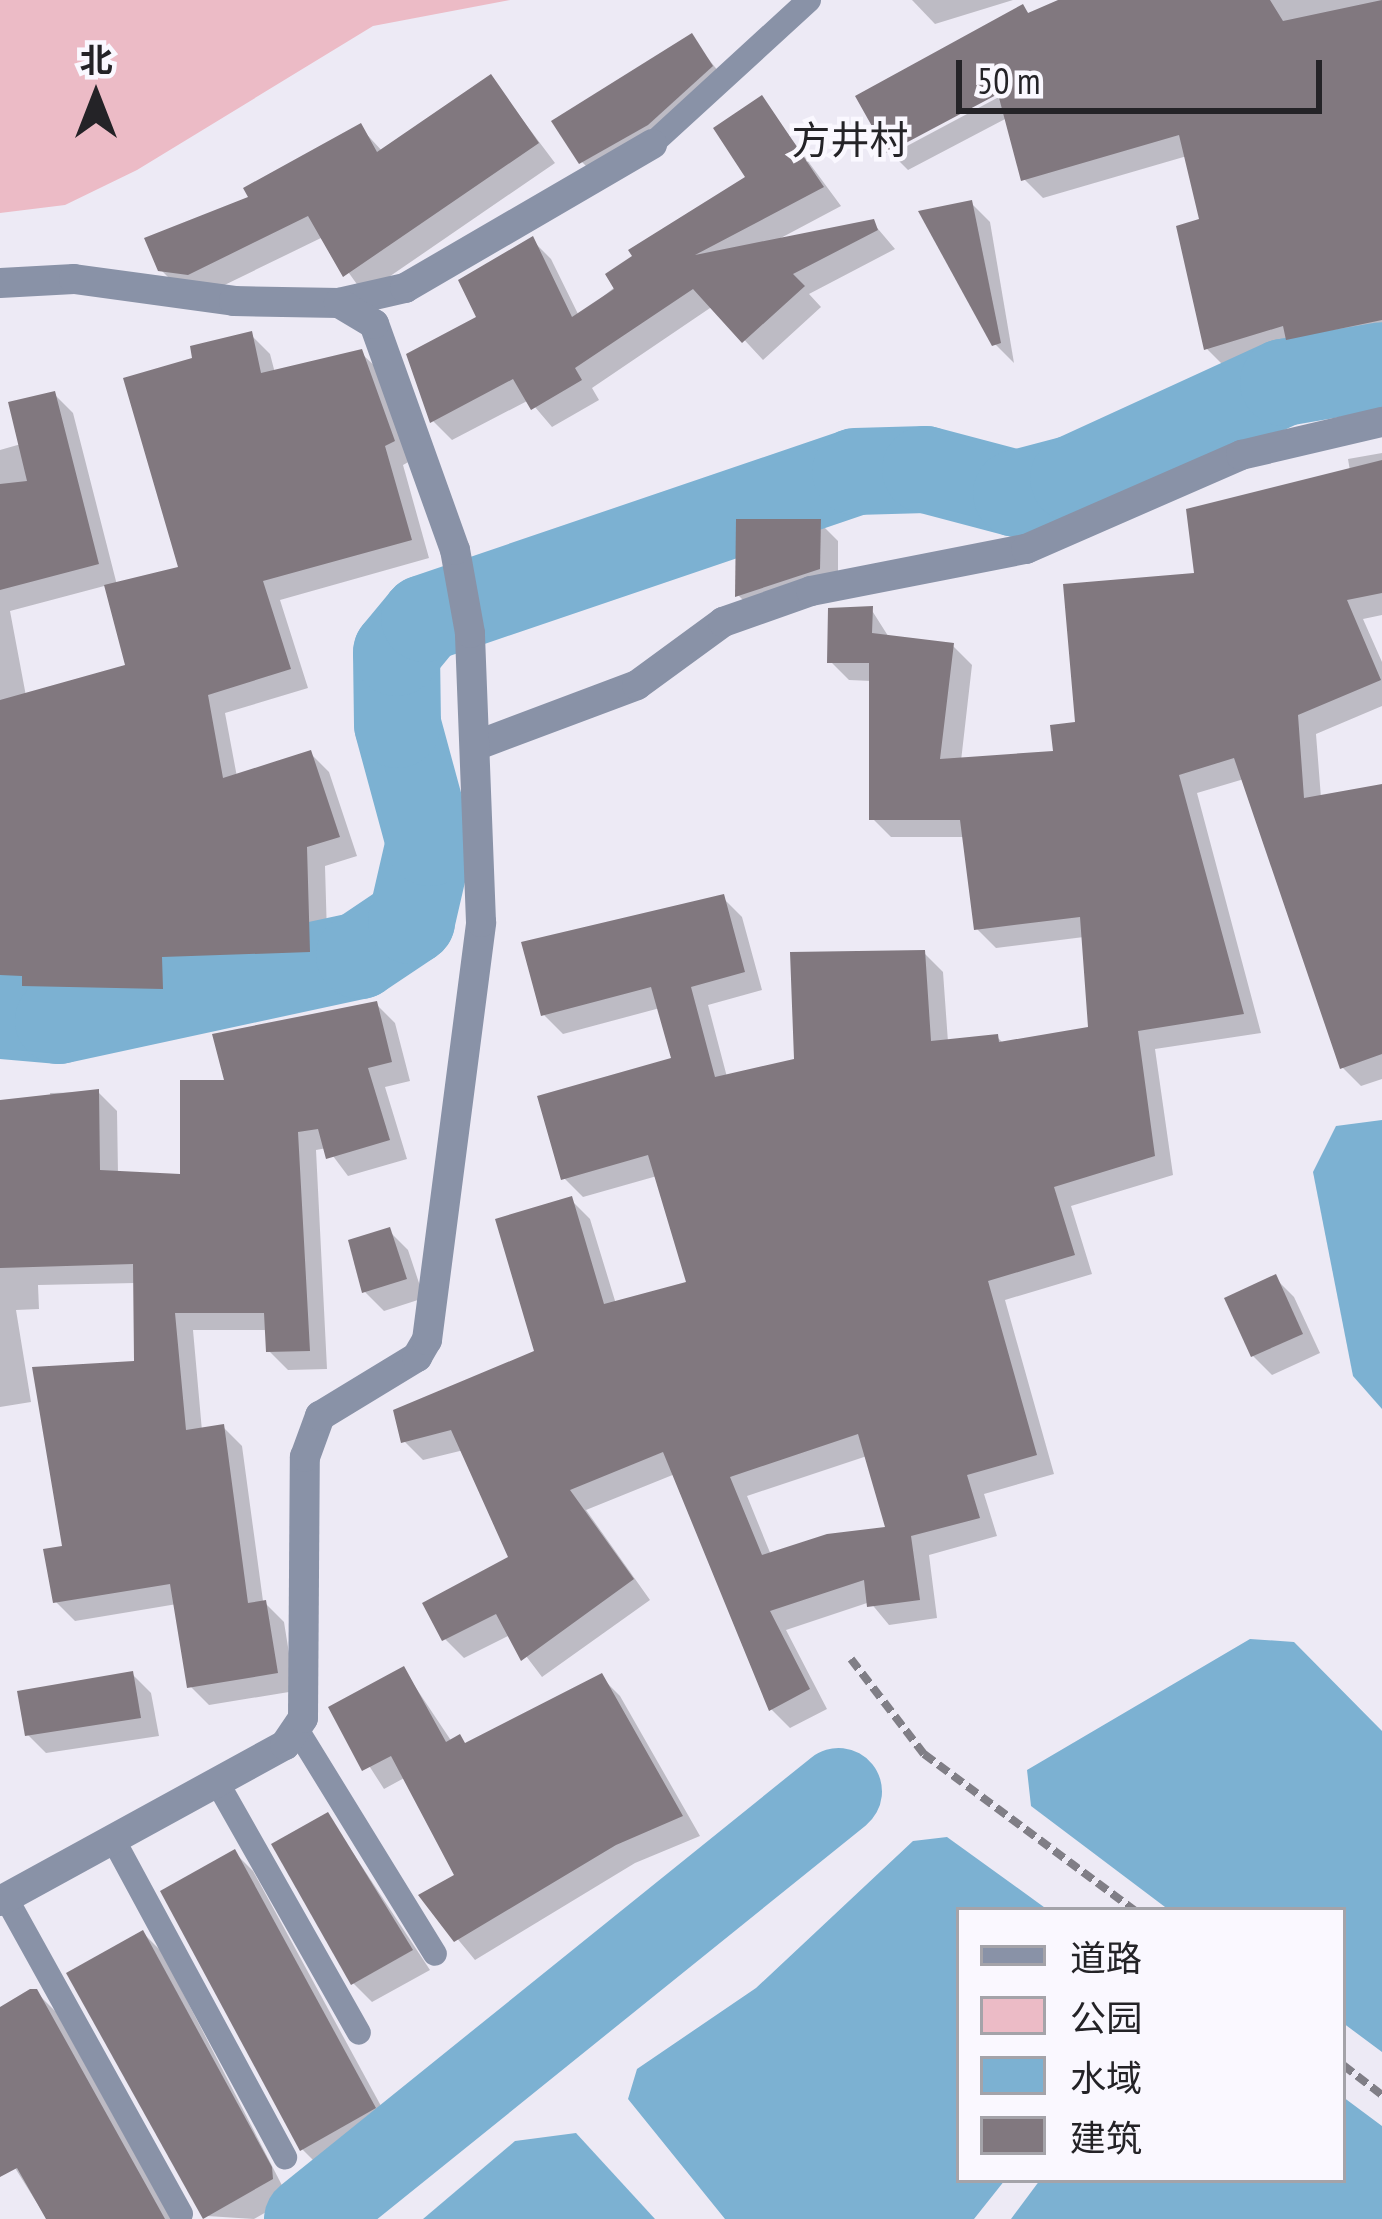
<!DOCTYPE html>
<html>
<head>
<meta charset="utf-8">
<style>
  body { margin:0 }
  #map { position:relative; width:1382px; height:2219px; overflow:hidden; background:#edeaf5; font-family:"PT Sans Narrow","Noto Sans SC",sans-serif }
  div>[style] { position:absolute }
  .green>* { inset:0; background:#ecbbc6 }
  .water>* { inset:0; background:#7cb1d2 }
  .shadow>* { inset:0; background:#0003 }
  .river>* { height:87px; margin:-43.5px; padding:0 43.5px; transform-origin:43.5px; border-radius:43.5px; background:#7cb1d2 }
  .building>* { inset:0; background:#81787f }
  .path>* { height:8px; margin-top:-4px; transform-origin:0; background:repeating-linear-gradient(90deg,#807e86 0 12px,transparent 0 18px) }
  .service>* { height:24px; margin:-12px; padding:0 12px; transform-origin:12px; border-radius:12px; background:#8992a7 }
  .minor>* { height:30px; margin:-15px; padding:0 15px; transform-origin:15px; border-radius:15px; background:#8992a7 }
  span { translate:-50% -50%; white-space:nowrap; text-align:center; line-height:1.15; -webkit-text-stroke:9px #faf8ff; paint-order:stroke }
  .quarter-label { font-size:39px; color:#242327 }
  .legend { position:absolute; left:956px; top:1907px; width:390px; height:276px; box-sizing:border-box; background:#faf8ff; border:3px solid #a4a3a9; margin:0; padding:15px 21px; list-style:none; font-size:36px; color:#242327 }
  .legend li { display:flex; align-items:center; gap:24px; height:60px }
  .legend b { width:60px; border:3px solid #a4a3a9 }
  .north { position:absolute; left:36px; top:36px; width:120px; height:120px; -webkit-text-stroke:9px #faf8ff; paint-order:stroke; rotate:0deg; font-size:33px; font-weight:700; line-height:48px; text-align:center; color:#242327 }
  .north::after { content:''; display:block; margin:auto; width:42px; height:54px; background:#242327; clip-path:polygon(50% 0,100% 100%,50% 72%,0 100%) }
  .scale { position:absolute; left:956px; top:60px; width:366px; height:54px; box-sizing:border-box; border:6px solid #242327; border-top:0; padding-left:15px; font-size:36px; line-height:42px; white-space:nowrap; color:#242327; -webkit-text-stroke:9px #faf8ff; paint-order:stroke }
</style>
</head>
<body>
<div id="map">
  <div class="green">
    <div style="clip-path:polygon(0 0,510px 0,373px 26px,137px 170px,65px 205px,0 213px)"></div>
  </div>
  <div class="water">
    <div style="clip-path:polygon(1382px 1120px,1382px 1409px,1353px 1376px,1313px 1172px,1336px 1126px)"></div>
    <div style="clip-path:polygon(1250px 1639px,1294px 1642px,1382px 1731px,1382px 2052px,1343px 2023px,1343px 1910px,1169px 1910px,1031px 1806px,1027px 1770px)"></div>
    <div style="clip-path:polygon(947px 1837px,1048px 1910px,959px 1910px,959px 2180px,1005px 2180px,974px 2219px,725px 2219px,628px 2099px,637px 2069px,756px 1988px,913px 1841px)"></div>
    <div style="clip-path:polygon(1343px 2097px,1382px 2126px,1382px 2219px,1011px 2219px,1040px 2180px,1343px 2180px)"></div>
    <div style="clip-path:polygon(576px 2133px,655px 2219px,423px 2219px,515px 2141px)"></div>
  </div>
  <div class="shadow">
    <div style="clip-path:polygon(912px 0,1013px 0,935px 24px)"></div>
    <div style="clip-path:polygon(1065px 0,1382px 0,1382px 342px,1308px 357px,1297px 346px,1226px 368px,1207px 349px,1180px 228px,1203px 221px,1187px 156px,1043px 198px,1024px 179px,1007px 118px,908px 170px,892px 154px,1012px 90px,1010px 84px,889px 151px,859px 97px,1023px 7px,1030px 15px)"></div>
    <div style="clip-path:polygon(691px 37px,730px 86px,601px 181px,582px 162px)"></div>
    <div style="clip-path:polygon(491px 78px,555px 163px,364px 294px,323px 237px,208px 293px,180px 289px,160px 269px,360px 127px,383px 152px)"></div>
    <div style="clip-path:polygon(762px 99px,841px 206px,777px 240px,873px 223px,895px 249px,809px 294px,821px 307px,763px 360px,713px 306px,592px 388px,599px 400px,552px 427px,529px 400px,452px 440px,433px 421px,480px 318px,532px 240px,551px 259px,579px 316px,750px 178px)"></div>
    <div style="clip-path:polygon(971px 203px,990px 222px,1014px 363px,995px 344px)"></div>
    <div style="clip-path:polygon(evenodd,251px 335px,270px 354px,275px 373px,361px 353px,381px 372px,412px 460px,403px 465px,429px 558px,280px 600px,308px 688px,225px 713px,237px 777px,310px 753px,329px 772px,357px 856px,325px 866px,328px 970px,180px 975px,180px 1007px,44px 1003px,34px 993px,0 991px,0 450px,21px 444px,54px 394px,73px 413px,117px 585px,181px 569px,196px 360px,251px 335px,108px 585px,128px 667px,26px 696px,10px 611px,108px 585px)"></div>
    <div style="clip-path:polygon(evenodd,1382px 453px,1382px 615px,1363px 619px,1382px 662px,1382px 706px,1316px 734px,1321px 798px,1382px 787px,1382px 1079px,1361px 1086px,1342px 1067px,1244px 779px,1197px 793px,1261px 1033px,1155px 1049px,1173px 1175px,1071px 1206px,1092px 1274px,1005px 1300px,1054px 1474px,984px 1494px,997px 1536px,929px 1555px,937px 1618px,889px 1625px,870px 1602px,786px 1630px,827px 1709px,790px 1728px,771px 1709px,675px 1474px,586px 1510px,650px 1600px,542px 1677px,510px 1635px,464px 1658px,445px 1639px,512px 1558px,464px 1450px,423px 1460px,404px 1441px,538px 1353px,571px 1200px,590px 1219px,616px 1304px,690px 1285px,657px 1176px,583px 1197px,564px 1178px,674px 1060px,660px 1008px,563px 1034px,544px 1015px,723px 898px,742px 917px,762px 990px,708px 1005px,727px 1077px,797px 1061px,924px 953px,943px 972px,948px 1042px,997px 1037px,1004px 1044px,1092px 1030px,1084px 937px,996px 948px,977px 929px,965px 837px,891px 837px,872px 818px,872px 681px,849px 680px,830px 661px,871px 609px,890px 639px,953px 646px,972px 665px,961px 761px,1056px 754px,1198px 576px,1350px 471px,1348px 459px,1382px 453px,867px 1456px,889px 1530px,771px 1555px,747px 1496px,867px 1456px)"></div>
    <div style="clip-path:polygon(819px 522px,838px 541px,838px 588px,757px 614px,738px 595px)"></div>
    <div style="clip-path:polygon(376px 1004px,395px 1023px,410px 1081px,385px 1087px,407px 1159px,348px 1176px,327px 1148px,316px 1150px,327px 1369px,288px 1370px,269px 1351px,268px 1330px,193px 1330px,202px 1431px,223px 1427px,242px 1446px,263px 1601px,284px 1622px,295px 1691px,209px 1705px,190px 1686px,177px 1604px,75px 1621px,56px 1602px,66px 1549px,137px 1364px,136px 1283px,38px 1285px,39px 1309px,16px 1310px,31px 1402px,0 1407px,0 1103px,51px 1104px,50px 1093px,98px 1092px,117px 1111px,118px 1174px,183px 1177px,228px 1083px)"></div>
    <div style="clip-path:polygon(389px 1231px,408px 1250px,424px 1298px,384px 1311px,365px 1292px)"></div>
    <div style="clip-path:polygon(1275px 1278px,1294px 1297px,1320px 1353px,1272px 1375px,1253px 1356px)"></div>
    <div style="clip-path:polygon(404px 1670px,452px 1742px,467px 1745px,601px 1677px,620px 1696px,700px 1836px,635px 1863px,475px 1960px,422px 1896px,458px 1876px,406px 1777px,384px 1789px,332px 1708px)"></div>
    <div style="clip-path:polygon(132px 1674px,151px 1693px,159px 1736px,46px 1753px,27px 1734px)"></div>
    <div style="clip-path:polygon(328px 1815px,430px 1970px,372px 2002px,353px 1983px)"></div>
    <div style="clip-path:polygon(234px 1852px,253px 1871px,393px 2128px,321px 2168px,302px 2149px)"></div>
    <div style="clip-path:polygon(143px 1933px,162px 1952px,289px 2199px,254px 2219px,207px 2216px)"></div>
    <div style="clip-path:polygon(37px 1993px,56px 2012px,171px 2219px,47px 2219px,0 2144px,0 2013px)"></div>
  </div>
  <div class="river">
    <div style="left:0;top:1015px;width:58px;rotate:4.9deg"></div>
    <div style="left:58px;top:1020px;width:308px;rotate:-12.2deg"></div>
    <div style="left:359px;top:955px;width:63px;rotate:-33.9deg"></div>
    <div style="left:411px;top:920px;width:80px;rotate:-77deg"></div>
    <div style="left:429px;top:842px;width:122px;rotate:-105.2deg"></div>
    <div style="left:397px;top:724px;width:72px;rotate:-90.8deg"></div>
    <div style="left:396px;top:652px;width:44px;rotate:-50.5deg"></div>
    <div style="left:424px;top:618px;width:455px;rotate:-18.8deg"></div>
    <div style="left:855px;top:471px;width:70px;rotate:-1.6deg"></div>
    <div style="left:925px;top:469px;width:94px;rotate:14.8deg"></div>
    <div style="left:1016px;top:493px;width:59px;rotate:-14.7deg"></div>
    <div style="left:1073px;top:478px;width:231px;rotate:-24.6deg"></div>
    <div style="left:1283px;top:382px;width:100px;rotate:-9.7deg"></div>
    <div style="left:307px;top:2219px;width:682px;rotate:-38.87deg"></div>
  </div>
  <div class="building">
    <div style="clip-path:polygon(1058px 0,1270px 0,1283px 21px,1382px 0,1382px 320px,1286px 340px,1283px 326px,1204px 350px,1176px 226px,1199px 219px,1179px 135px,1021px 181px,998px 94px,887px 153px,855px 96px,1023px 4px,1028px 13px)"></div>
    <div style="clip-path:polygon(692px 33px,713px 66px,648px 125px,579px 164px,551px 121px)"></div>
    <div style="clip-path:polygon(491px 74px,539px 143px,343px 277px,308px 216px,188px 275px,158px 271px,144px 238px,248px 197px,243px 188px,361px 123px,377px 152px)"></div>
    <div style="clip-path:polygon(762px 95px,824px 187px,695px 255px,874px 219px,878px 230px,793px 274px,805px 286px,742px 343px,693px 289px,575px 368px,582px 380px,531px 410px,513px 379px,430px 423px,406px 354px,476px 317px,458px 280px,533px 236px,572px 317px,614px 289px,605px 274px,632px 256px,628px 250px,745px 177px,713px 128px)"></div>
    <div style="clip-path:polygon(972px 200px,1001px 343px,992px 346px,918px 211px)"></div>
    <div style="clip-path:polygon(252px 331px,261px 373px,362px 349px,395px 441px,385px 446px,412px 540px,263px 581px,291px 669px,208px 695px,223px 778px,311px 750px,340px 837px,307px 847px,310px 952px,162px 957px,163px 989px,22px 986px,22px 976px,0 975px,0 700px,125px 665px,104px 585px,178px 567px,123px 378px,192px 358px,190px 346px)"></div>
    <div style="clip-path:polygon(55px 391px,99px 564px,0 590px,0 484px,27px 481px,8px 402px)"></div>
    <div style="clip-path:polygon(evenodd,1382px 460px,1382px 593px,1347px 600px,1381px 680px,1298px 715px,1304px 798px,1382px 784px,1382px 1054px,1340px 1069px,1234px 758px,1179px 775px,1244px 1014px,1138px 1031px,1155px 1156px,1054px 1187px,1075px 1255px,988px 1281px,1037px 1455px,967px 1475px,980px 1518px,911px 1536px,920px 1600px,867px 1607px,864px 1580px,770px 1611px,810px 1689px,769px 1711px,663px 1452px,570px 1490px,634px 1579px,521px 1661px,496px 1614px,442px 1641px,422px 1603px,508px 1557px,451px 1430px,401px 1443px,393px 1410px,534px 1351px,495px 1219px,572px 1196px,604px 1304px,686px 1282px,648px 1155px,561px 1180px,537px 1096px,671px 1058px,651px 987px,541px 1016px,521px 942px,724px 894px,745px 972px,691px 987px,715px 1077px,794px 1059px,790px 952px,925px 950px,931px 1041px,998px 1034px,999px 1042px,1088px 1027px,1080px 917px,974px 930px,960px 820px,869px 820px,869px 663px,827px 663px,828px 608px,873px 606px,872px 633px,954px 643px,940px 759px,1053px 751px,1050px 725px,1075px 722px,1063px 584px,1194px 573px,1186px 509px,1382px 460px,858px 1434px,885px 1527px,827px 1534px,762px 1555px,730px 1477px,858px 1434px)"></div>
    <div style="clip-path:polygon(736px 519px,821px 519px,820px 569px,735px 597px)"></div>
    <div style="clip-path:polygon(377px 1001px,392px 1062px,368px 1068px,390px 1140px,326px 1159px,318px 1129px,298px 1132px,310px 1351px,266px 1352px,264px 1313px,175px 1313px,186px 1430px,224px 1424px,248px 1603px,266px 1600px,278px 1673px,187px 1688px,170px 1584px,53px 1603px,43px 1549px,62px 1546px,32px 1367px,134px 1361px,133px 1264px,0 1268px,0 1100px,99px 1089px,100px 1170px,180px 1174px,180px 1080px,224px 1080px,212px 1034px)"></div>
    <div style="clip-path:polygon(390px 1227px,407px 1279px,362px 1293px,348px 1240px)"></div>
    <div style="clip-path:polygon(1276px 1274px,1303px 1334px,1251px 1357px,1224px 1298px)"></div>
    <div style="clip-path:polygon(404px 1666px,446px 1742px,460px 1734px,465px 1743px,602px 1673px,683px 1816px,616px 1845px,454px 1942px,418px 1895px,454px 1875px,391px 1756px,362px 1771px,328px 1707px)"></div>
    <div style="clip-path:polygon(133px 1671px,141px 1718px,25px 1736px,17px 1691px)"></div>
    <div style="clip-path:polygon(328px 1812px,413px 1950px,351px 1985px,271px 1844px)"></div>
    <div style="clip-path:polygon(235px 1849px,376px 2108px,300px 2151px,160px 1891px)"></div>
    <div style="clip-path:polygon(143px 1930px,272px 2167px,273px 2179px,203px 2219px,66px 1973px)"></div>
    <div style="clip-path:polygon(30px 1989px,37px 1989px,165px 2219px,46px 2219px,17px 2168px,0 2177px,0 2007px)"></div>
  </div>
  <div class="path">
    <div style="left:851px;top:1659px;width:120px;rotate:52.5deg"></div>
    <div style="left:924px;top:1754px;width:262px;rotate:36.6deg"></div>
    <div style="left:1343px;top:2065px;width:49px;rotate:37.6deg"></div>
  </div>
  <div class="service">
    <div style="left:652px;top:144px;width:213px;rotate:-42.5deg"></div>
    <div style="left:296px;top:1728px;width:265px;rotate:58.4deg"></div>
    <div style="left:217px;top:1782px;width:288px;rotate:60.5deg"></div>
    <div style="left:113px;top:1839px;width:362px;rotate:61.6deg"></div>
    <div style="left:6px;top:1898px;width:361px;rotate:61deg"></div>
  </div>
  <div class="minor">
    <div style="left:0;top:283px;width:74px;rotate:-3.1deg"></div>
    <div style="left:74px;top:279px;width:162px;rotate:7.8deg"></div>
    <div style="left:234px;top:301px;width:105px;rotate:1.1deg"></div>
    <div style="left:339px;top:303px;width:68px;rotate:-12.8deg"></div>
    <div style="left:405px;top:288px;width:286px;rotate:-30.2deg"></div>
    <div style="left:475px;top:746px;width:173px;rotate:-20.6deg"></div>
    <div style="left:637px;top:685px;width:107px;rotate:-36.2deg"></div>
    <div style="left:723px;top:622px;width:93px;rotate:-19.4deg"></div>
    <div style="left:811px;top:591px;width:219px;rotate:-11.1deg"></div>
    <div style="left:1026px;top:549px;width:235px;rotate:-23.6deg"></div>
    <div style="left:1241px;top:455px;width:145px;rotate:-13.2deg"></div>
    <div style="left:0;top:1901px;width:325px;rotate:-28.7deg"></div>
    <div style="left:285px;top:1745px;width:32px;rotate:-56deg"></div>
    <div style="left:303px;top:1718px;width:261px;rotate:-89.6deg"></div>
    <div style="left:305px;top:1457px;width:44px;rotate:-69.9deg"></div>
    <div style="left:320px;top:1416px;width:114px;rotate:-31.3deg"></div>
    <div style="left:417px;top:1357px;width:20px;rotate:-60deg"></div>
    <div style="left:427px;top:1340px;width:421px;rotate:-82.6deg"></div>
    <div style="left:481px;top:922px;width:289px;rotate:-92.2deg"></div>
    <div style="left:470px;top:633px;width:84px;rotate:-100.2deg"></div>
    <div style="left:455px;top:550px;width:240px;rotate:-109.7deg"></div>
    <div style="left:374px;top:324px;width:41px;rotate:-149deg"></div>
  </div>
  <div class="quarter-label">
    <span style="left:850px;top:140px">方井村</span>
  </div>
  <ul class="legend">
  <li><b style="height:15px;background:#8992a7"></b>道路</li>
  <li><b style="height:33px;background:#ecbbc6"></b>公园</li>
  <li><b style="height:33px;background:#7cb1d2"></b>水域</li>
  <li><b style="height:33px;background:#81787f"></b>建筑</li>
  </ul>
  <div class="north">北</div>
  <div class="scale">50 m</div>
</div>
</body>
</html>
